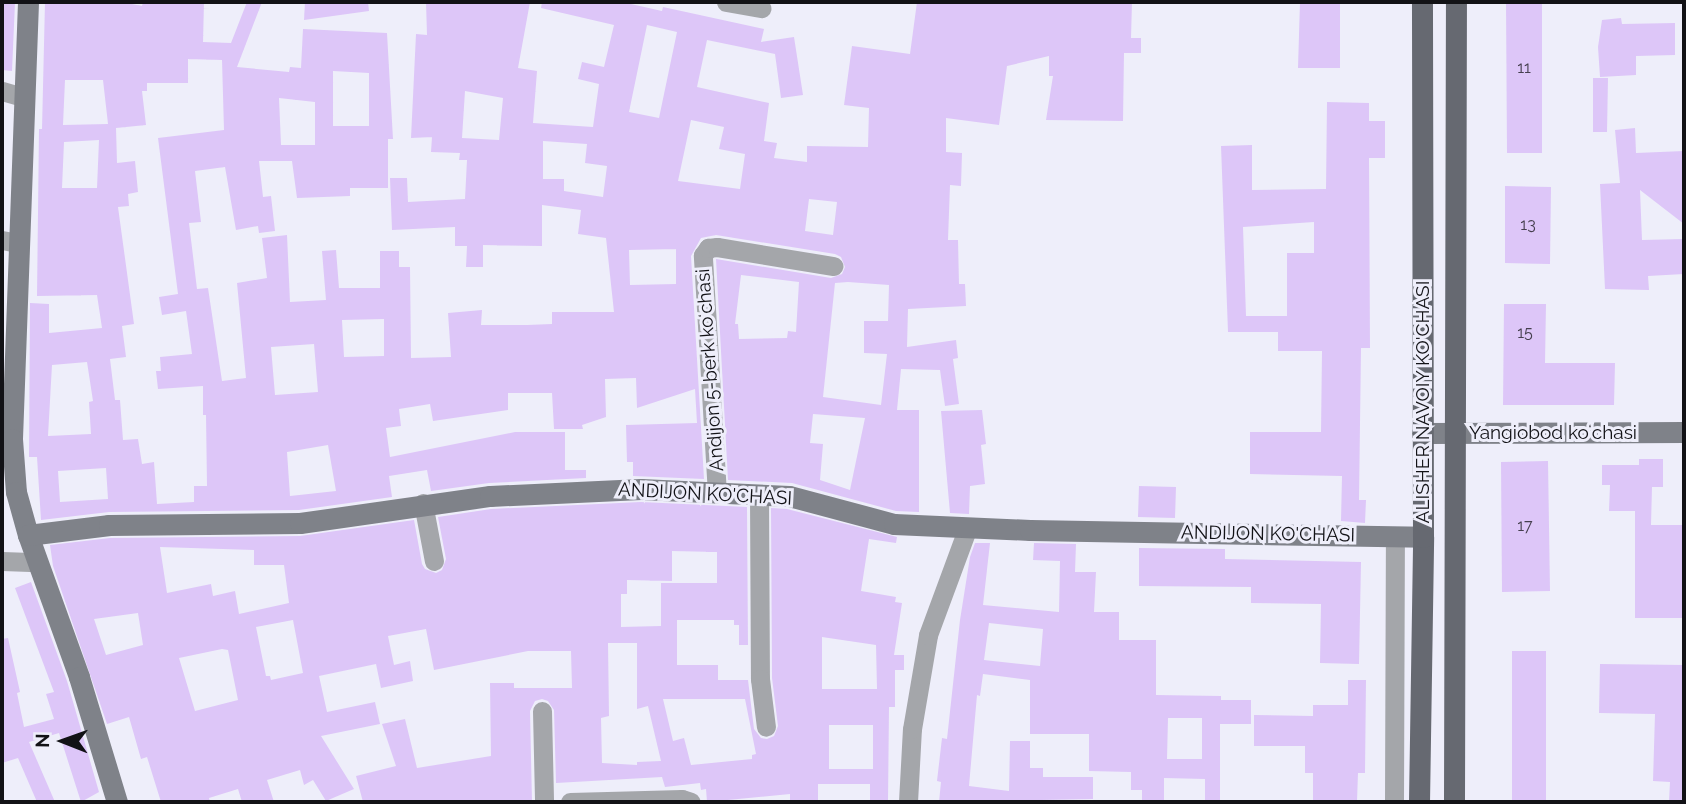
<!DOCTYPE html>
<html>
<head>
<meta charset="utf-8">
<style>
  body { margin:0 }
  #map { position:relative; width:1686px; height:804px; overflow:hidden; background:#eeeefa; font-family:Raleway,sans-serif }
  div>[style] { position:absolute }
  .building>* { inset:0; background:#ddc6f8 }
  .street>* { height:19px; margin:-9.5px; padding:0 9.5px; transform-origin:9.5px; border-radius:9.5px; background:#a4a6aa }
  .secondary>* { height:21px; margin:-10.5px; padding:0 10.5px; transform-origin:10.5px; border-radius:10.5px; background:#7f8289 }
  .primary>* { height:21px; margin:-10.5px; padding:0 10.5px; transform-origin:10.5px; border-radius:10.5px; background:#666971 }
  span { translate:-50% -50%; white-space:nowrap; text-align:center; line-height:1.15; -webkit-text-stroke:6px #eeeefa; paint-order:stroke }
  .number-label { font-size:16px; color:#453f4e }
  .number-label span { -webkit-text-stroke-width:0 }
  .street-label { font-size:19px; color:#121216 }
  .frame { position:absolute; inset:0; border:4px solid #121216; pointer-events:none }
  .north { position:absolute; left:28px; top:706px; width:70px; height:70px; -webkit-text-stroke:5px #eeeefa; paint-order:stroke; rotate:271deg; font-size:19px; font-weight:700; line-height:28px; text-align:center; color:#121216 }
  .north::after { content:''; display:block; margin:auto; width:24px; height:32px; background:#121216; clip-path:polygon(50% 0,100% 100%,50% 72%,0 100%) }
</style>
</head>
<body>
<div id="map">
  <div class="building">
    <div style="clip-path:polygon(2px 2px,15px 2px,12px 71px,2px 70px)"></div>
    <div style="clip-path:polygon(evenodd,45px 2px,122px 2px,142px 6px,143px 2px,204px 2px,203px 42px,231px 43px,247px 2px,262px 2px,237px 67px,289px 72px,290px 67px,301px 68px,303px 29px,387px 33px,393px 139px,388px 139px,388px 188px,350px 188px,350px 196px,297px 198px,292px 161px,259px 161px,263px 197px,271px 196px,275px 231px,259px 233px,258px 226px,236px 230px,225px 167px,195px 171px,201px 222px,189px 223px,197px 289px,208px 288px,222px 381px,246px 378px,237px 283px,267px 278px,262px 238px,287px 235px,290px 302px,326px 300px,322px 251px,336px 250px,339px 288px,380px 288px,380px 251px,399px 251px,399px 267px,410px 267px,411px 358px,451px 357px,448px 313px,482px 310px,481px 325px,527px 325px,552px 324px,552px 312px,614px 312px,606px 238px,578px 234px,581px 210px,542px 205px,542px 246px,483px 245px,483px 267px,466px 267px,467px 246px,455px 246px,455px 227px,392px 230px,390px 178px,407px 178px,408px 202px,465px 199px,467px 160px,459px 160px,460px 153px,431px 152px,432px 137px,411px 138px,416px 34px,427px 35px,426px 2px,530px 2px,518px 68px,537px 71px,533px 123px,593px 127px,599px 84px,578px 79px,582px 62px,604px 67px,614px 25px,541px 8px,542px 2px,622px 2px,662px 11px,663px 7px,764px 29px,761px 42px,794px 37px,803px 95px,781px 98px,775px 54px,707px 40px,697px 87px,769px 103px,764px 141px,777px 143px,774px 158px,807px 162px,807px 146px,868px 147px,869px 108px,844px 105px,852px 46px,910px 54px,917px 2px,1132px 2px,1131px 38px,1141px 38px,1141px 53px,1124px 53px,1123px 121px,1046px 120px,1053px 76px,1049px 76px,1049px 56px,1007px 66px,999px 125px,946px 118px,946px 152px,962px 153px,961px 186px,950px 185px,948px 240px,958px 240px,959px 284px,965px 284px,966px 306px,908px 309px,907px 347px,956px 340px,958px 358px,953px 359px,959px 404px,945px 406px,940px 370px,901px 369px,897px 410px,919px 410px,919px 512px,896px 511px,792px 483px,728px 480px,716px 259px,831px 278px,842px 274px,845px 267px,841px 257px,835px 254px,716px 235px,701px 238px,691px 256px,704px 479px,633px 476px,633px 462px,627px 462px,626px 425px,697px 423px,695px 389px,637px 408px,636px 378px,605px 379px,606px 417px,582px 425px,583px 429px,554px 429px,552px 393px,508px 393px,508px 410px,433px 421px,430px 404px,399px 409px,401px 426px,386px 428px,390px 457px,515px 432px,565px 432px,565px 470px,586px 470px,586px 478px,489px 483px,431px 491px,427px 470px,389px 476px,392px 497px,299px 510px,109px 512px,41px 520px,37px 457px,29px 457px,30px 303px,49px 304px,49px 333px,102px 328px,97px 295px,37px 296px,39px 129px,42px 129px,45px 2px,647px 25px,677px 32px,659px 118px,629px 112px,647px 25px,45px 2px,188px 59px,222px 60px,224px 130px,158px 138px,178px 294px,159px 297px,162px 315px,186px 311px,192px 354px,160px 357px,161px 371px,156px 371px,158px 389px,203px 386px,203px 415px,206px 415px,207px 486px,194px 486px,194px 502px,157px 504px,154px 462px,142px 464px,138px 439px,123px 440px,120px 400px,115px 400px,110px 359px,126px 357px,122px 326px,134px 324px,118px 207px,129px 206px,128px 194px,138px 192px,135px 161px,117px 163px,116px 128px,146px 125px,142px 91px,147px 91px,147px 83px,188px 83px,188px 59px,45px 2px,333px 71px,369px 73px,369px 126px,333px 126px,333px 71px,45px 2px,65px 80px,103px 80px,108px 124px,63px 125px,65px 80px,45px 2px,465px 91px,503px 98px,499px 140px,462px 138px,465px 91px,45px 2px,279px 98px,315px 102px,315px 145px,281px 145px,279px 98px,45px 2px,691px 120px,724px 127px,719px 149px,745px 154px,740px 189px,678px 181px,691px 120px,45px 2px,99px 140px,97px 188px,62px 188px,64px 142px,99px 140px,45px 2px,543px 141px,587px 144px,585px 163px,607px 166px,603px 197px,564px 191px,564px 179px,543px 179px,543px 141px,45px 2px,809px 199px,837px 202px,833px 235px,805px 231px,809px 199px,45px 2px,676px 249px,676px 284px,630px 285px,629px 250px,676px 249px,45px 2px,741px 275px,799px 282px,796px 332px,788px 331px,787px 338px,739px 339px,738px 324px,735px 324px,741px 275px,45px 2px,848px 282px,889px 285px,888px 321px,864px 321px,864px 353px,887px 354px,881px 405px,823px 397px,835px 283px,848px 282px,45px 2px,384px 319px,384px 356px,344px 357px,342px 320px,384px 319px,45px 2px,314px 344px,318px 392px,275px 395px,271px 347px,314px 344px,45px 2px,87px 362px,93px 401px,89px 402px,91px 434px,48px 436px,52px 365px,87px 362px,45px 2px,813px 414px,865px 418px,850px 490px,820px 480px,823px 444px,810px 443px,813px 414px,45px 2px,328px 445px,336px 491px,290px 496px,287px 452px,328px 445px,45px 2px,106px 468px,108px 499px,60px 502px,58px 471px,106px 468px)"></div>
    <div style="clip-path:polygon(305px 2px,368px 2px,369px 11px,304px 20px)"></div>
    <div style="clip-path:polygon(1300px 2px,1340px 2px,1340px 68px,1298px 68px)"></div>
    <div style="clip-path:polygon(1506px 2px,1542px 2px,1542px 153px,1507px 153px)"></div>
    <div style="clip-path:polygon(1621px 18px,1622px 24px,1675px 23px,1675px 55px,1636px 56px,1636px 75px,1600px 77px,1598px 47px,1602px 20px)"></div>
    <div style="clip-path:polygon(1593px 78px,1608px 78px,1607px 132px,1593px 132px)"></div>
    <div style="clip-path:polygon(evenodd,1327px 102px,1369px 103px,1369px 121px,1385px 121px,1385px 158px,1369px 158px,1370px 348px,1361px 348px,1359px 500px,1366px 500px,1365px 523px,1341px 521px,1342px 476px,1250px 474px,1250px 432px,1321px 432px,1322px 351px,1278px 351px,1278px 332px,1228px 332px,1221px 146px,1252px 145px,1252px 190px,1326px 189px,1327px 102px,1314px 222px,1314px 253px,1287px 253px,1287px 316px,1246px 316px,1243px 227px,1314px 222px)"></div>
    <div style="clip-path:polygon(1635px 128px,1636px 153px,1684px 151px,1684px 224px,1640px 190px,1642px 240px,1684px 239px,1684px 274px,1648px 276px,1649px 290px,1605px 289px,1600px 184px,1620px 183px,1615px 130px)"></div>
    <div style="clip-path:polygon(1505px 186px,1551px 187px,1550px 264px,1505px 263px)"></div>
    <div style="clip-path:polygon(1504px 304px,1546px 304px,1545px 363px,1615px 363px,1614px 405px,1503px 405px)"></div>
    <div style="clip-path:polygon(982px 410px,986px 444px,981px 445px,985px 484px,970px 486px,969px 514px,950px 513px,941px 411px)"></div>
    <div style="clip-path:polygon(1639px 459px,1663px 459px,1663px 487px,1652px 487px,1651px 525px,1684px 525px,1684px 618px,1635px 618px,1635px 511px,1609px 511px,1610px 485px,1602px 485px,1602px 465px,1639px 465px)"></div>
    <div style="clip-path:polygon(1548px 461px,1550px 591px,1502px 592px,1501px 462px)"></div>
    <div style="clip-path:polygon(1139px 486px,1176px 487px,1175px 518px,1138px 517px)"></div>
    <div style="clip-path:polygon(evenodd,641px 502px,747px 507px,748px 645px,739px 645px,739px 625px,734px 625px,734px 620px,677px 620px,677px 665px,718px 665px,718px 680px,748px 680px,754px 729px,761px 738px,767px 739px,774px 736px,778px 726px,772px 678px,771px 508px,787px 509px,897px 537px,896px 543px,869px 539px,861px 591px,896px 597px,895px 602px,902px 603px,894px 655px,904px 655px,904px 670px,895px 670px,895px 707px,889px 707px,888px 802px,870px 802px,870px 784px,818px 784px,818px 802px,790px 802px,790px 794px,707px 802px,706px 789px,701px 790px,700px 783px,665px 787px,662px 777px,556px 783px,554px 710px,548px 701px,542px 699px,535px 701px,530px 711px,532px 802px,363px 802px,356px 776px,396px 766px,382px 724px,405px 719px,417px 768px,491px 756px,490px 683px,514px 683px,514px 688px,572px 688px,571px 651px,528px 651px,434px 670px,426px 629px,388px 636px,394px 665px,410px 661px,413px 681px,381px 688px,376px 664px,319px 676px,327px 712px,375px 702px,380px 724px,321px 736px,354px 789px,326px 801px,313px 780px,304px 785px,300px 770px,267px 780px,274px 802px,242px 802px,238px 789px,209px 798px,210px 802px,161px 802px,147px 757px,141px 759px,129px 717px,107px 724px,53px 566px,50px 545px,110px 538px,300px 536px,414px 520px,422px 564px,425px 569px,436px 573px,442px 570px,446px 559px,438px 517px,491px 509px,641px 502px,160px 547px,254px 550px,254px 565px,284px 565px,289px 603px,239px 614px,235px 591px,213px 596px,211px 584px,167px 593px,160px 547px,641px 502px,672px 551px,717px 552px,717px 583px,661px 583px,661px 626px,621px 627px,621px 594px,627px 594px,627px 580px,672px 581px,672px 551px,641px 502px,138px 613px,143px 645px,106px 655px,94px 619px,138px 613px,641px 502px,293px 620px,303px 673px,271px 680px,270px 676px,266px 676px,256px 627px,293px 620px,641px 502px,822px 637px,876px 645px,877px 689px,822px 689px,822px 637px,641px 502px,608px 643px,637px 643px,637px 709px,648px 706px,661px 761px,637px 762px,637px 765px,602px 763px,601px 718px,609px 716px,608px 643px,641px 502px,222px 649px,228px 650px,238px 700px,195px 711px,179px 658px,222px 649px,641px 502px,663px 699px,745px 699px,756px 754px,752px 755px,752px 759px,691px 765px,684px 738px,673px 741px,663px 699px,641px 502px,829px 725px,873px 725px,873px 769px,829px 769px,829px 725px)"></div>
    <div style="clip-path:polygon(evenodd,975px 543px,990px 543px,983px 605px,1059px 612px,1060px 561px,1033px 560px,1034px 543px,1076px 544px,1075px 572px,1096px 572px,1094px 612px,1119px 612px,1119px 640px,1156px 640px,1156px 695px,1221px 696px,1221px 700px,1251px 700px,1251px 724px,1220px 724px,1220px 802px,1205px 802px,1205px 779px,1164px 778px,1164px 802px,1142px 802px,1142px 790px,1131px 790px,1131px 772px,1089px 771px,1089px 734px,1030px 734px,1030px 680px,983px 674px,980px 696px,977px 695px,969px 786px,1009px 791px,1010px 741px,1030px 741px,1030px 768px,1043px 768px,1043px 777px,1093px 777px,1093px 799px,939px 802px,941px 782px,937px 781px,942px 738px,947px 739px,960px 620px,970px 557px,975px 543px,989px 623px,1043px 629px,1040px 666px,984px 660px,989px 623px,975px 543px,1168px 718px,1202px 718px,1202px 759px,1167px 759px,1168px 718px)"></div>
    <div style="clip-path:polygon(1139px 548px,1225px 549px,1225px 559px,1361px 562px,1359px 664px,1320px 663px,1321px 604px,1251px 603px,1251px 587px,1139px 586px)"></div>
    <div style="clip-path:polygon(31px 582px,67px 681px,99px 792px,81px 802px,59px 733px,29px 742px,55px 802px,37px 802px,18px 758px,2px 763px,2px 639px,8px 638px,20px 692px,17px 693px,24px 727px,54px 719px,46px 694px,54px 692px,15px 588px)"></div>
    <div style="clip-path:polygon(1512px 651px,1546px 651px,1546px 802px,1512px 802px)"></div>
    <div style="clip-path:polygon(1600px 664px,1684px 665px,1684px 802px,1669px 802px,1670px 782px,1653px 781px,1655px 714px,1599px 713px)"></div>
    <div style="clip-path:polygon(1348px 680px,1366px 680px,1365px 773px,1358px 773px,1357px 802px,1313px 802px,1313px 773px,1305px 773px,1305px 746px,1254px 746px,1254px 715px,1313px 716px,1313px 705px,1348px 705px)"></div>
  </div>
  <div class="street">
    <div style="left:726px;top:2px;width:36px;rotate:10deg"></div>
    <div style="left:2px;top:91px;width:22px;rotate:16deg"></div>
    <div style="left:2px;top:240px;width:15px;rotate:11deg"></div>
    <div style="left:717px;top:494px;width:239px;rotate:-93.4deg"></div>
    <div style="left:703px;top:255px;width:9px;rotate:-54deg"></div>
    <div style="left:708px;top:248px;width:9px;rotate:-6deg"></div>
    <div style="left:717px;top:247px;width:118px;rotate:9.3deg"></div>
    <div style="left:759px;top:495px;width:184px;rotate:89.7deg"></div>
    <div style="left:760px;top:679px;width:48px;rotate:82.9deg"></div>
    <div style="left:423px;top:503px;width:59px;rotate:79.3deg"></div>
    <div style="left:2px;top:561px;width:35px;rotate:2deg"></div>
    <div style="left:542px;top:711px;width:91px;rotate:88.7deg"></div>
    <div style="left:570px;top:802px;width:112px;rotate:-1.5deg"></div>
    <div style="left:682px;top:799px;width:9px;rotate:18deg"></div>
    <div style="left:908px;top:802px;width:73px;rotate:-86.9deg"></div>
    <div style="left:912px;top:729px;width:95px;rotate:-80.3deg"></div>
    <div style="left:928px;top:635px;width:115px;rotate:-69.7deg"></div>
    <div style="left:1394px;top:802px;width:266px;rotate:-89.8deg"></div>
  </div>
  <div class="secondary">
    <div style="left:28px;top:2px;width:437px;rotate:92.1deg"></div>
    <div style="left:12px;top:439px;width:53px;rotate:85.7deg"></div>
    <div style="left:16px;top:492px;width:45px;rotate:74.4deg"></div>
    <div style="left:28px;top:535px;width:151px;rotate:70.2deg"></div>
    <div style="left:79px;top:677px;width:131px;rotate:73.1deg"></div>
    <div style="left:1422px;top:433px;width:262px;rotate:-0.2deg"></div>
    <div style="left:28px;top:535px;width:82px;rotate:-7deg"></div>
    <div style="left:109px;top:525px;width:191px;rotate:-0.6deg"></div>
    <div style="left:300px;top:523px;width:192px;rotate:-8.1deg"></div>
    <div style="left:490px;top:496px;width:151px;rotate:-2.7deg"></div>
    <div style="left:641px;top:489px;width:148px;rotate:2.7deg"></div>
    <div style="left:789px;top:496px;width:109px;rotate:14.9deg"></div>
    <div style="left:894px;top:524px;width:136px;rotate:2.5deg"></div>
    <div style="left:1030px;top:530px;width:393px;rotate:1deg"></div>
  </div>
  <div class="primary">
    <div style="left:1419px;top:802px;width:265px;rotate:-89.1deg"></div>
    <div style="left:1423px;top:537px;width:535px;rotate:-90.11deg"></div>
    <div style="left:1454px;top:802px;width:800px;rotate:-89.86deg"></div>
  </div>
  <div class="number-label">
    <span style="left:1524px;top:68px">11</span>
    <span style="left:1528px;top:225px">13</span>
    <span style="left:1525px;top:333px">15</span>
    <span style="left:1525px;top:526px">17</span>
  </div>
  <div class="street-label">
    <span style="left:710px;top:370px;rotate:-94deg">Аndijon 5-berk koʻchasi</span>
    <span style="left:1423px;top:402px;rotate:-90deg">ALISHER NAVOIY KO'CHASI</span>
    <span style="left:1553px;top:433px">Yangiobod koʻchasi</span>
    <span style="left:705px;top:494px;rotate:3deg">ANDIJON KO'CHASI</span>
    <span style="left:1268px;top:534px;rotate:1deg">ANDIJON KO'CHASI</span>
  </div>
  <div class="frame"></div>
  <div class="north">N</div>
</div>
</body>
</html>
